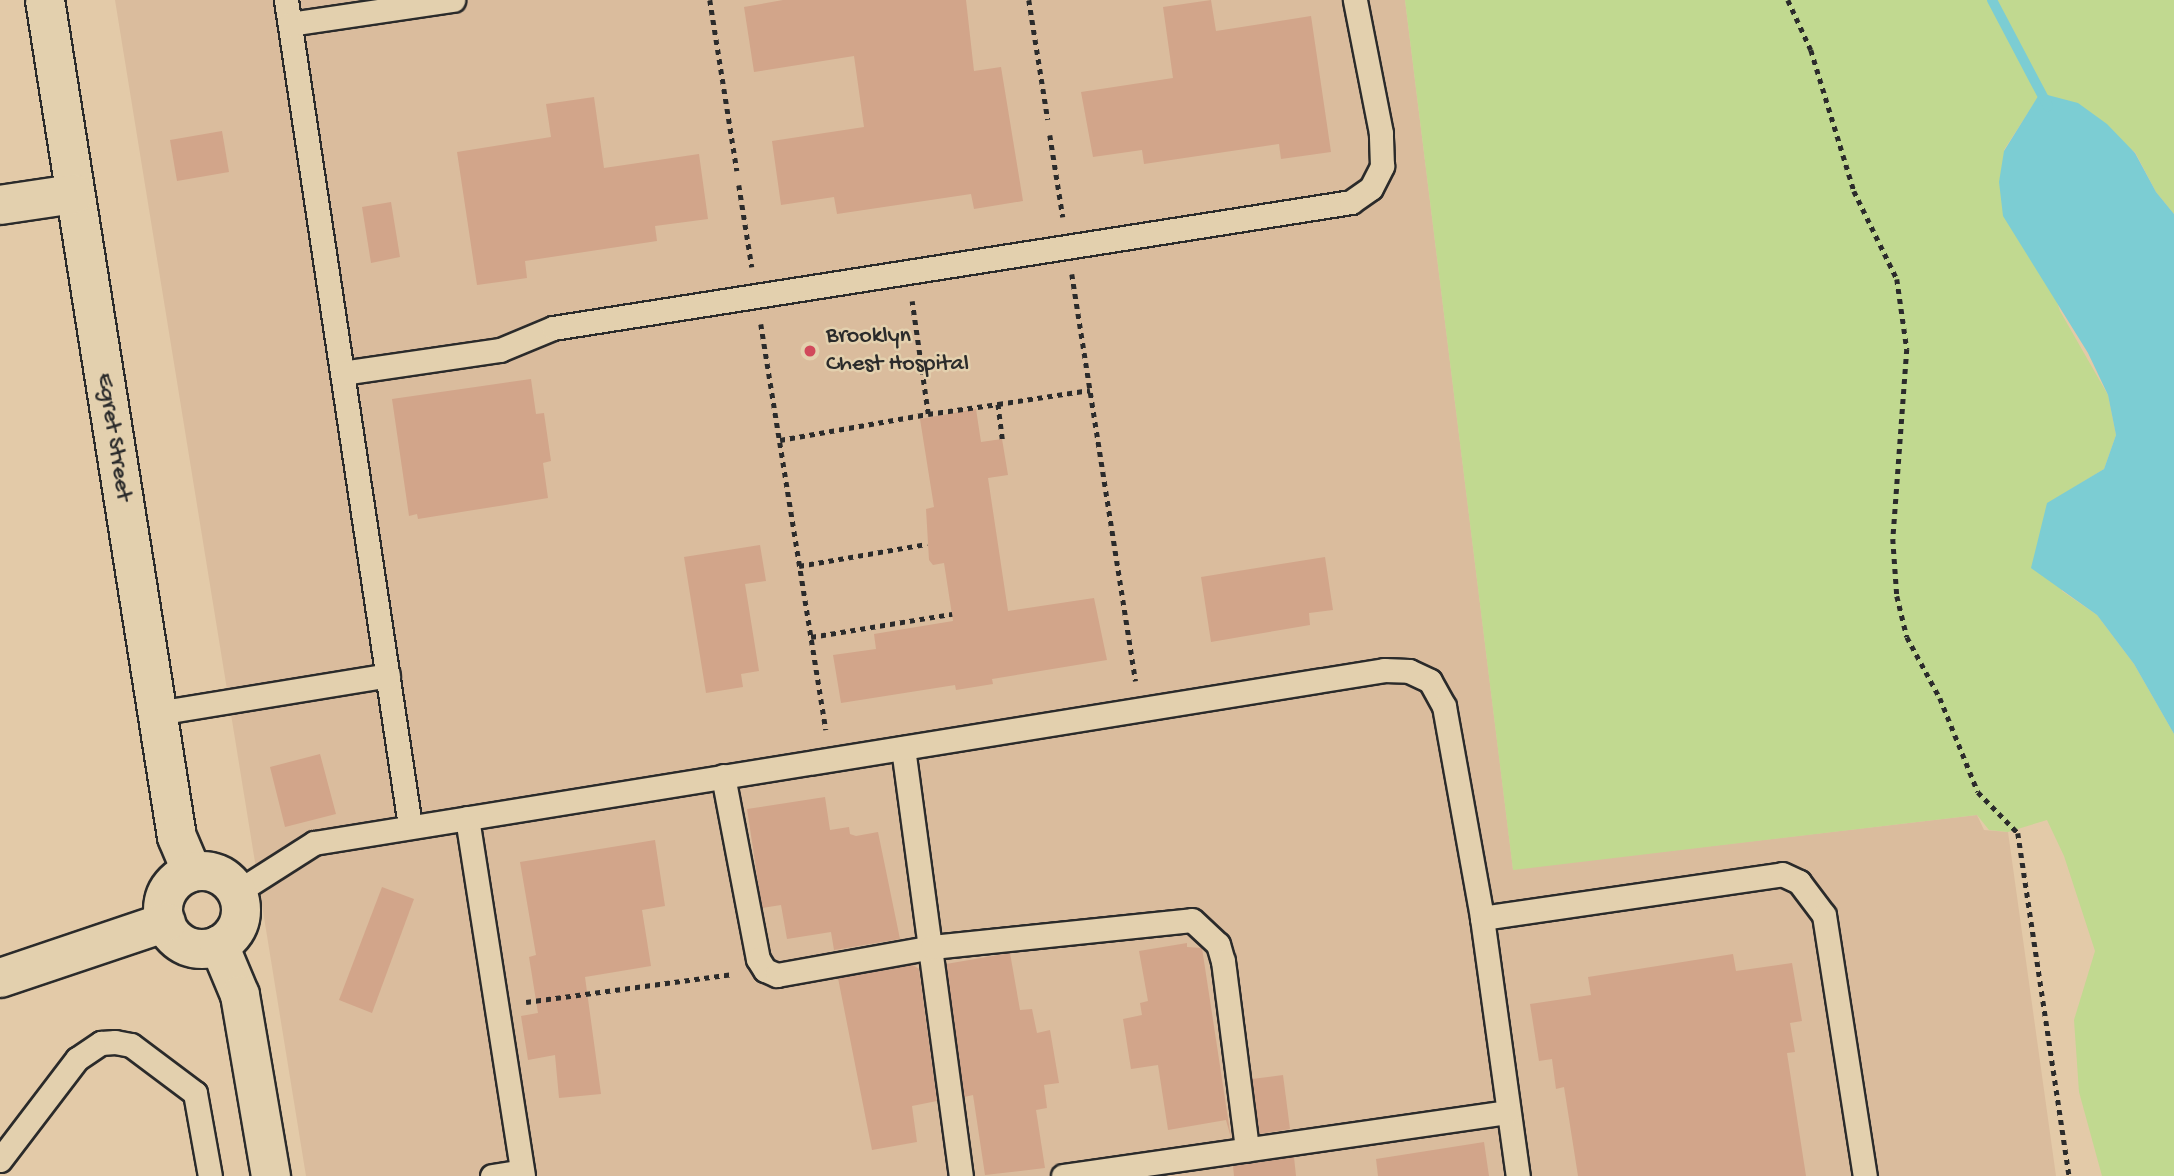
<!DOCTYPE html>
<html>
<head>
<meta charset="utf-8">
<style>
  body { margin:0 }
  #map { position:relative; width:2174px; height:1176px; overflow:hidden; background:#e3caa8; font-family:"Gochi Hand",sans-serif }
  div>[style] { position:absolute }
  .built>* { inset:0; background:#dabc9d }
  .green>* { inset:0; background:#c1d990 }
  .water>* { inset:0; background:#7ccdd3 }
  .stream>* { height:10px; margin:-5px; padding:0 5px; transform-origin:5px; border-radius:5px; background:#7ccdd3 }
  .building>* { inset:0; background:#d2a58a }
  .path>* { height:4.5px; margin-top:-2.25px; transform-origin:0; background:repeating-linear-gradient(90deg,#2b2b2b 0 5px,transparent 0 10px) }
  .roads { filter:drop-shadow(2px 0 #2b2b2b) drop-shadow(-2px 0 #2b2b2b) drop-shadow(0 2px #2b2b2b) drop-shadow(0 -2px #2b2b2b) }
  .lane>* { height:23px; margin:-11.5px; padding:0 11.5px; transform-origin:11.5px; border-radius:11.5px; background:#e3d0ae }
  .street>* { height:38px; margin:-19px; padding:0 19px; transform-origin:19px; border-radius:19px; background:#e3d0ae }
  .street>.ring { margin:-19px; padding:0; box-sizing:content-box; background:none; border:38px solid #e3d0ae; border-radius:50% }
  .dots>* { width:19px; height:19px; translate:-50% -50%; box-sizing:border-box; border:4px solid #e3d0ae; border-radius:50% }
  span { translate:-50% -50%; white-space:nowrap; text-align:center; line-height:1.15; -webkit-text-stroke:5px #e3d0ae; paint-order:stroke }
  .poi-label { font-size:24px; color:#2b2b2b }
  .left { translate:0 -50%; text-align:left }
  .street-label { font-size:24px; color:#2b2b2b }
</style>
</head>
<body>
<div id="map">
  <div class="built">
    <div style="clip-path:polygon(115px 0,1405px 0,1513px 869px,1977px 815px,1984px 830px,2008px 832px,2056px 1176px,306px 1176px)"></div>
  </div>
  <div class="green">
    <div style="clip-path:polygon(1405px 0,2174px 0,2174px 214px,2156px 192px,2135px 152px,2040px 94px,2004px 150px,2060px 311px,2108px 395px,2116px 435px,2104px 469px,2047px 504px,2062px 591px,2097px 615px,2134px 664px,2174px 734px,2174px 1176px,2102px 1176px,2079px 1092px,2074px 1020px,2095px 951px,2064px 856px,2047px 820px,2008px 832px,1989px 830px,1977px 815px,1513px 870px)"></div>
  </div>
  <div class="water">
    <div style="clip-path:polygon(2040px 93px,2078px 103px,2107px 124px,2135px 153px,2156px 192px,2174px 214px,2174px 734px,2134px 664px,2097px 615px,2031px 568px,2047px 503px,2104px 469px,2116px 435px,2108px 395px,2088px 353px,2003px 216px,1999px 182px,2004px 151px)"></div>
  </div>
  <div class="stream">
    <div style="left:1992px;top:0;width:120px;rotate:62.2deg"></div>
  </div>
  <div class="building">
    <div style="clip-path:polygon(783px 0,966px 0,974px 71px,1001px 67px,1023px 201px,974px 209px,971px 194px,837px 214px,834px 197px,781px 205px,772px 141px,864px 127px,854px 56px,754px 72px,744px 7px)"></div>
    <div style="clip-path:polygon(1211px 0,1216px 31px,1311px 16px,1331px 152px,1281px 159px,1279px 144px,1144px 164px,1142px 150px,1093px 157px,1081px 92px,1173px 78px,1163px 7px)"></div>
    <div style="clip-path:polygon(594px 97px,604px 168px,699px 154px,708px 219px,655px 226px,657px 241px,525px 261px,527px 278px,477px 285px,457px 152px,551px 137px,546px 104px)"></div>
    <div style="clip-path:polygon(222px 131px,229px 172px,177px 181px,170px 140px)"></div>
    <div style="clip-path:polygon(391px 202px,400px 257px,371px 263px,362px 207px)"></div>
    <div style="clip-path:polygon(531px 379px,536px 414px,544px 413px,551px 461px,543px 463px,548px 498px,418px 519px,417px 514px,409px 516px,392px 399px)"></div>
    <div style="clip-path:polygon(976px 409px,981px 442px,1002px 439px,1008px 475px,988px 478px,1008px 611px,1094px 598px,1107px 660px,992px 679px,993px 684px,956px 690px,955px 685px,841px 703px,833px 655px,876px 649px,874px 634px,953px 621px,944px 563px,933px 565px,929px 560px,926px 509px,934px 507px,920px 419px)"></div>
    <div style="clip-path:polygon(760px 545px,766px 581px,745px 584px,759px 671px,741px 674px,743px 687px,706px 693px,684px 557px)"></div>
    <div style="clip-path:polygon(1325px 557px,1333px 610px,1309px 613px,1310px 625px,1211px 642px,1201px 577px)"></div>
    <div style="clip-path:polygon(320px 754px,336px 814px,285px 827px,270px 767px)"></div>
    <div style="clip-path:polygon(825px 797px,830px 830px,849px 827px,850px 834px,856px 836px,878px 832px,900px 939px,834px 950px,831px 932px,787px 939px,781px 905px,762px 908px,747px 809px)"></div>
    <div style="clip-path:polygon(655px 840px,665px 906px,642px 910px,651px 966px,585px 977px,601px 1094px,559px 1098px,555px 1055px,528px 1060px,521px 1016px,538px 1013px,529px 957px,536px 955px,520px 862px)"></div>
    <div style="clip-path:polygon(382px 887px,414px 899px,372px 1013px,339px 1000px)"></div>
    <div style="clip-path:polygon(1187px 943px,1187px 947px,1202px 948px,1231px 1138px,1226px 1120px,1168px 1130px,1158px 1065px,1131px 1069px,1123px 1019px,1142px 1015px,1140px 1003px,1148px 1001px,1139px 951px)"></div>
    <div style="clip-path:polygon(1010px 953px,1020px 1010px,1032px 1009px,1037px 1033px,1050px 1030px,1059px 1083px,1044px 1085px,1047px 1108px,1036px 1110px,1045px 1168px,985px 1175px,973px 1095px,964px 1097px,946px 964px)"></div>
    <div style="clip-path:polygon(1733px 954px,1736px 971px,1792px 963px,1802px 1021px,1790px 1023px,1795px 1052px,1787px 1053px,1806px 1176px,1578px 1176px,1564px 1087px,1556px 1089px,1552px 1059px,1539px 1061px,1530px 1004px,1591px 995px,1588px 977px)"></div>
    <div style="clip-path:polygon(913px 965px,919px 969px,937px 1101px,912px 1106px,917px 1142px,872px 1150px,838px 978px)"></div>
    <div style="clip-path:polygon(1283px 1075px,1290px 1129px,1259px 1134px,1252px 1079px)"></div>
    <div style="clip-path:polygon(1484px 1142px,1489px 1176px,1378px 1176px,1376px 1159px)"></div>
    <div style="clip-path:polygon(1294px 1157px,1296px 1176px,1234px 1176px,1233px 1166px)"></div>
  </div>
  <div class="path">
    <div style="left:710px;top:0;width:173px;rotate:81deg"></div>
    <div style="left:1029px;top:0;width:121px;rotate:81deg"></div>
    <div style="left:1788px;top:0;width:55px;rotate:65.3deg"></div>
    <div style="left:1811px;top:50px;width:147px;rotate:73deg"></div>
    <div style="left:1854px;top:191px;width:98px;rotate:64deg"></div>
    <div style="left:1897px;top:279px;width:71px;rotate:81.9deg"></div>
    <div style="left:1907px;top:349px;width:191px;rotate:94.2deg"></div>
    <div style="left:1893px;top:539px;width:57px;rotate:86deg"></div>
    <div style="left:1897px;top:596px;width:42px;rotate:76.3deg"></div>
    <div style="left:1907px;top:637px;width:69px;rotate:61.6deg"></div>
    <div style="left:1940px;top:698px;width:101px;rotate:68deg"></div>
    <div style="left:1978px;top:792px;width:57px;rotate:45.7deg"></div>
    <div style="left:2018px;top:833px;width:347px;rotate:81.5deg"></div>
    <div style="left:1050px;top:135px;width:83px;rotate:81deg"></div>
    <div style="left:739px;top:185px;width:83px;rotate:81deg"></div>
    <div style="left:1072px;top:274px;width:412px;rotate:81.1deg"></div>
    <div style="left:761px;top:324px;width:411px;rotate:80.9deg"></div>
    <div style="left:928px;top:414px;width:71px;rotate:-8.1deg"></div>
    <div style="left:1002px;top:439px;width:35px;rotate:-97deg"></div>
    <div style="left:998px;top:404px;width:93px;rotate:-8.7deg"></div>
    <div style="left:780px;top:440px;width:150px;rotate:-10deg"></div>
    <div style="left:928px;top:414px;width:114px;rotate:-98.1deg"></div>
    <div style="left:799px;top:566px;width:130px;rotate:-9.8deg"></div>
    <div style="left:811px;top:637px;width:143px;rotate:-9.3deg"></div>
    <div style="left:526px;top:1002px;width:209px;rotate:-7.7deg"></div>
  </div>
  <div class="roads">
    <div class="lane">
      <div style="left:286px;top:0;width:835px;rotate:81.46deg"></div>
      <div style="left:290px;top:24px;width:165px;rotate:-8.4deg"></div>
      <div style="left:342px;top:373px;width:160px;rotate:-8.3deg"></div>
      <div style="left:500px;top:350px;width:57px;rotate:-22.5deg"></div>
      <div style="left:553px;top:328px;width:808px;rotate:-8.97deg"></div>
      <div style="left:1351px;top:202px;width:24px;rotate:-35deg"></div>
      <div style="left:1371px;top:188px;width:25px;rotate:-63deg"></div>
      <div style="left:1382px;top:166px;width:33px;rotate:-92deg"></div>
      <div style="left:1381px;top:133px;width:136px;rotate:-101.1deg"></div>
      <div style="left:157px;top:713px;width:234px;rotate:-9.3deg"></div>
      <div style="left:903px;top:748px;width:432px;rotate:82.3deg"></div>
      <div style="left:723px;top:776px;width:186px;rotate:79.2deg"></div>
      <div style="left:758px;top:959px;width:13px;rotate:58deg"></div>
      <div style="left:765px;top:970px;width:13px;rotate:23deg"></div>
      <div style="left:777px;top:975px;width:158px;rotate:-10.2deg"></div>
      <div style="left:932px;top:947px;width:261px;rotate:-5.9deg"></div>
      <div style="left:1192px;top:920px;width:35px;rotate:43deg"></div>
      <div style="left:1218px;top:944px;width:18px;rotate:74deg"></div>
      <div style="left:1223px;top:961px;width:190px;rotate:82.7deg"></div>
      <div style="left:467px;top:818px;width:362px;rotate:81.1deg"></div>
      <div style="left:237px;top:892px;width:91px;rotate:-32.5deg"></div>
      <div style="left:314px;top:843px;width:1084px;rotate:-9.18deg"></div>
      <div style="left:1384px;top:670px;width:25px;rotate:2deg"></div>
      <div style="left:1409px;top:671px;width:23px;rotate:25deg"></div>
      <div style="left:1430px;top:681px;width:29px;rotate:61deg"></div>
      <div style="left:1444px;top:706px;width:215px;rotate:79.8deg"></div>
      <div style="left:1482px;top:918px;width:260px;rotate:82.1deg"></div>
      <div style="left:1482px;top:918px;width:303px;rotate:-8.3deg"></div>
      <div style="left:1782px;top:874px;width:19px;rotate:25deg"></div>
      <div style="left:1799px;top:882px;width:41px;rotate:52.9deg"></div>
      <div style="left:1824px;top:915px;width:264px;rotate:81.1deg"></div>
      <div style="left:0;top:1160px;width:127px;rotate:-52.7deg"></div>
      <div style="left:77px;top:1059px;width:29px;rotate:-34deg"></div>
      <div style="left:101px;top:1043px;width:14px;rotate:-4deg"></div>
      <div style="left:115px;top:1042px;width:16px;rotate:11deg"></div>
      <div style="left:131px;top:1045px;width:80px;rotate:36.9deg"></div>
      <div style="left:195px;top:1093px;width:84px;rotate:79.8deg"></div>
      <div style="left:492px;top:1176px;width:30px;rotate:-9deg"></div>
      <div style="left:1063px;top:1176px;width:449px;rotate:-8.2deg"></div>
    </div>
    <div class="street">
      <div style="left:45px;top:0;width:847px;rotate:81.04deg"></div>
      <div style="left:177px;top:837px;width:38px;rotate:67deg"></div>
      <div style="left:0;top:205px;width:75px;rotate:-8.5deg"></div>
      <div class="ring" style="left:163px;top:871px;width:40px;height:40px"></div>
      <div style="left:219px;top:945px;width:54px;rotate:67.2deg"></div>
      <div style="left:240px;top:995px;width:184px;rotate:80.3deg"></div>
      <div style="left:0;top:978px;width:175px;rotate:-18.6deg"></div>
    </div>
  </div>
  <div class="dots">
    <div style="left:810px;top:351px;background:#d1495b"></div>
  </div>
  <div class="poi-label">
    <span class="left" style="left:826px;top:351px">Brooklyn<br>Chest Hospital</span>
  </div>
  <div class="street-label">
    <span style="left:113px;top:437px;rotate:81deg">Egret Street</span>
  </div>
</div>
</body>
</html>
